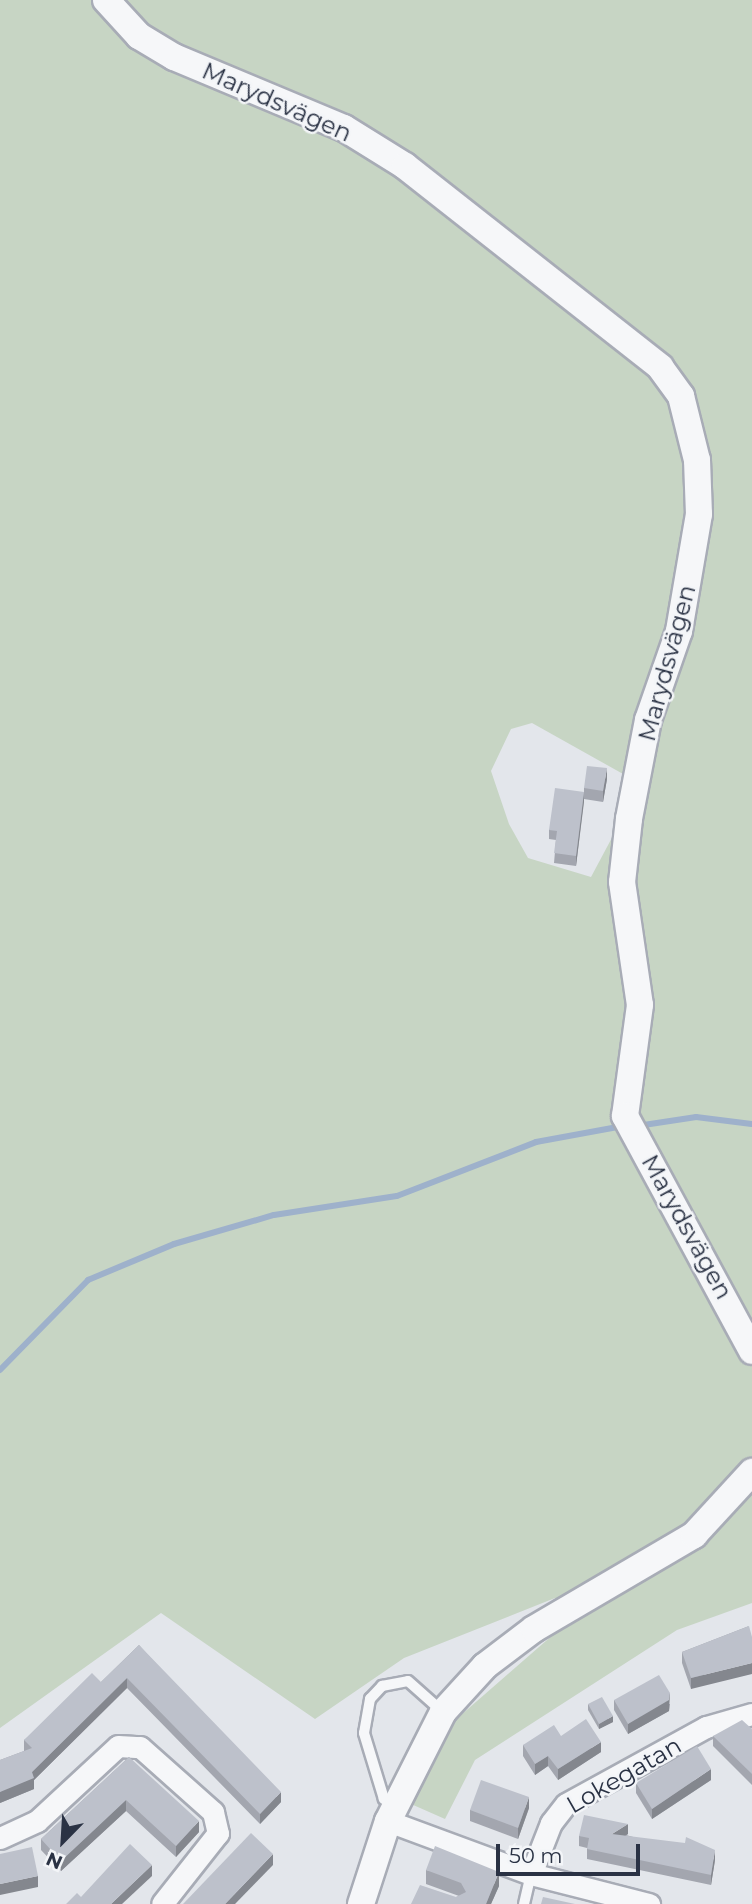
<!DOCTYPE html>
<html>
<head>
<meta charset="utf-8">
<style>
  body { margin:0 }
  #map { position:relative; width:752px; height:1904px; overflow:hidden; background:#e3e6eb; font-family:Montserrat,sans-serif }
  div>[style] { position:absolute }
  .green>* { inset:0; background:#c7d5c4 }
  .stream>* { height:6px; margin:-3px; padding:0 3px; transform-origin:3px; border-radius:3px; background:#9eb1cb }
  .roads { filter:drop-shadow(2px 0 #a8acb6) drop-shadow(-2px 0 #a8acb6) drop-shadow(0 2px #a8acb6) drop-shadow(0 -2px #a8acb6) }
  .service>* { height:10px; margin:-5px; padding:0 5px; transform-origin:5px; border-radius:5px; background:#f6f7f9 }
  .minor>* { height:21px; margin:-10.5px; padding:0 10.5px; transform-origin:10.5px; border-radius:10.5px; background:#f6f7f9 }
  .tertiary>* { height:26px; margin:-13px; padding:0 13px; transform-origin:13px; border-radius:13px; background:#f6f7f9 }
  .wall>* { inset:0; background:#a3a6af }
  .shaded-wall>* { inset:0; background:#84878e }
  .building>* { inset:0; background:#bdc1cb }
  span { translate:-50% -50%; white-space:nowrap; text-align:center; line-height:1.15; -webkit-text-stroke:5px #f3f5f8; paint-order:stroke }
  .street-label { font-size:24px; color:#2a3244 }
  .north { position:absolute; left:28px; top:1806px; width:70px; height:70px; -webkit-text-stroke:5px #f3f5f8; paint-order:stroke; rotate:204deg; font-size:19px; font-weight:700; line-height:28px; text-align:center; color:#2a3244 }
  .north::after { content:''; display:block; margin:auto; width:24px; height:32px; background:#2a3244; clip-path:polygon(50% 0,100% 100%,50% 72%,0 100%) }
  .scale { position:absolute; left:496px; top:1844px; width:144px; height:32px; box-sizing:border-box; border:4px solid #2a3244; border-top:0; padding-left:9px; font-size:21px; line-height:24px; white-space:nowrap; color:#2a3244; -webkit-text-stroke:5px #f3f5f8; paint-order:stroke }
</style>
</head>
<body>
<div id="map">
  <div class="green">
    <div style="clip-path:polygon(evenodd,0 0,752px 0,752px 1603px,677px 1630px,475px 1760px,445px 1819px,411px 1804px,453px 1722px,570px 1620px,555px 1598px,404px 1658px,315px 1719px,161px 1613px,0 1728px,0 0,532px 723px,632px 779px,615px 832px,591px 877px,528px 858px,509px 824px,491px 771px,511px 729px,532px 723px)"></div>
  </div>
  <div class="stream">
    <div style="left:637px;top:1126px;width:60px;rotate:-8.7deg"></div>
    <div style="left:696px;top:1117px;width:56px;rotate:7.1deg"></div>
    <div style="left:0;top:1370px;width:126px;rotate:-45.6deg"></div>
    <div style="left:88px;top:1280px;width:93px;rotate:-22.7deg"></div>
    <div style="left:174px;top:1244px;width:104px;rotate:-16.2deg"></div>
    <div style="left:274px;top:1215px;width:124px;rotate:-8.8deg"></div>
    <div style="left:397px;top:1196px;width:149px;rotate:-21.2deg"></div>
    <div style="left:536px;top:1142px;width:83px;rotate:-10.4deg"></div>
  </div>
  <div class="roads">
    <div class="service">
      <div style="left:395px;top:1805px;width:13px;rotate:-151deg"></div>
      <div style="left:384px;top:1799px;width:69px;rotate:-106.9deg"></div>
      <div style="left:364px;top:1733px;width:35px;rotate:-80deg"></div>
      <div style="left:370px;top:1699px;width:18px;rotate:-47deg"></div>
      <div style="left:382px;top:1686px;width:26px;rotate:-11deg"></div>
      <div style="left:408px;top:1681px;width:47px;rotate:41.5deg"></div>
      <div style="left:524px;top:1904px;width:31px;rotate:-77deg"></div>
    </div>
    <div class="minor">
      <div style="left:388px;top:1821px;width:153px;rotate:20.3deg"></div>
      <div style="left:531px;top:1874px;width:122px;rotate:14.3deg"></div>
      <div style="left:0;top:1838px;width:41px;rotate:-24.7deg"></div>
      <div style="left:37px;top:1821px;width:110px;rotate:-42.8deg"></div>
      <div style="left:118px;top:1746px;width:22px;rotate:3deg"></div>
      <div style="left:140px;top:1747px;width:98px;rotate:41.7deg"></div>
      <div style="left:213px;top:1812px;width:22px;rotate:77deg"></div>
      <div style="left:218px;top:1833px;width:90px;rotate:128.3deg"></div>
      <div style="left:531px;top:1874px;width:55px;rotate:-68.6deg"></div>
      <div style="left:551px;top:1823px;width:24px;rotate:-52deg"></div>
      <div style="left:566px;top:1804px;width:160px;rotate:-28.8deg"></div>
      <div style="left:706px;top:1727px;width:48px;rotate:-15.8deg"></div>
    </div>
    <div class="tertiary">
      <div style="left:106px;top:0;width:49px;rotate:47.5deg"></div>
      <div style="left:139px;top:36px;width:41px;rotate:31deg"></div>
      <div style="left:174px;top:57px;width:184px;rotate:22.7deg"></div>
      <div style="left:344px;top:128px;width:72px;rotate:31.9deg"></div>
      <div style="left:405px;top:166px;width:325px;rotate:38.2deg"></div>
      <div style="left:660px;top:367px;width:36px;rotate:54deg"></div>
      <div style="left:681px;top:396px;width:66px;rotate:76deg"></div>
      <div style="left:697px;top:460px;width:54px;rotate:87.9deg"></div>
      <div style="left:699px;top:514px;width:119px;rotate:99.7deg"></div>
      <div style="left:679px;top:631px;width:94px;rotate:109.2deg"></div>
      <div style="left:648px;top:720px;width:101px;rotate:100.9deg"></div>
      <div style="left:629px;top:819px;width:63px;rotate:96.3deg"></div>
      <div style="left:622px;top:882px;width:124px;rotate:81.7deg"></div>
      <div style="left:640px;top:1005px;width:112px;rotate:97.7deg"></div>
      <div style="left:625px;top:1116px;width:267px;rotate:61.6deg"></div>
      <div style="left:361px;top:1904px;width:87px;rotate:-72deg"></div>
      <div style="left:388px;top:1821px;width:122px;rotate:-63.2deg"></div>
      <div style="left:443px;top:1712px;width:62px;rotate:-47.6deg"></div>
      <div style="left:485px;top:1666px;width:61px;rotate:-37.1deg"></div>
      <div style="left:534px;top:1629px;width:186px;rotate:-30.4deg"></div>
      <div style="left:694px;top:1535px;width:86px;rotate:-47.4deg"></div>
    </div>
  </div>
  <div class="wall">
    <div style="clip-path:polygon(607px 779px,603px 802px,584px 799px,576px 866px,554px 863px,556px 840px,549px 839px,549px 830px,584px 792px,584px 788px)"></div>
    <div style="clip-path:polygon(749px 1626px,691px 1689px,682px 1663px,682px 1652px)"></div>
    <div style="clip-path:polygon(139px 1645px,281px 1802px,260px 1824px,127px 1688px,34px 1780px,34px 1789px,0 1803px,0 1760px,24px 1751px,24px 1740px,101px 1682px)"></div>
    <div style="clip-path:polygon(614px 1700px,670px 1704px,669px 1711px,628px 1734px,614px 1710px)"></div>
    <div style="clip-path:polygon(588px 1704px,613px 1722px,599px 1729px,588px 1710px)"></div>
    <div style="clip-path:polygon(752px 1729px,752px 1785px,713px 1746px,713px 1736px)"></div>
    <div style="clip-path:polygon(561px 1736px,601px 1752px,558px 1780px,548px 1766px,535px 1775px,523px 1756px,523px 1745px)"></div>
    <div style="clip-path:polygon(129px 1757px,199px 1832px,176px 1857px,126px 1811px,61px 1871px,41px 1850px,41px 1839px)"></div>
    <div style="clip-path:polygon(711px 1780px,652px 1819px,636px 1793px,636px 1783px)"></div>
    <div style="clip-path:polygon(529px 1808px,518px 1839px,470px 1821px,470px 1810px)"></div>
    <div style="clip-path:polygon(628px 1834px,626px 1835px,715px 1860px,711px 1885px,587px 1859px,587px 1848px,579px 1846px,579px 1836px)"></div>
    <div style="clip-path:polygon(426px 1870px,499px 1886px,491px 1904px,411px 1904px,456px 1897px,459px 1896px,426px 1884px)"></div>
  </div>
  <div class="shaded-wall">
    <div style="clip-path:polygon(607px 768px,607px 779px,603px 802px,603px 791px)"></div>
    <div style="clip-path:polygon(584px 792px,584px 802px,576px 866px,576px 856px)"></div>
    <div style="clip-path:polygon(752px 1663px,752px 1674px,691px 1689px,691px 1678px)"></div>
    <div style="clip-path:polygon(127px 1678px,127px 1688px,34px 1780px,34px 1789px,0 1803px,0 1792px,32px 1772px)"></div>
    <div style="clip-path:polygon(670px 1693px,669px 1711px,628px 1734px,628px 1724px)"></div>
    <div style="clip-path:polygon(613px 1716px,613px 1722px,599px 1729px,599px 1724px)"></div>
    <div style="clip-path:polygon(601px 1742px,601px 1752px,558px 1780px,558px 1769px)"></div>
    <div style="clip-path:polygon(548px 1756px,548px 1766px,535px 1775px,535px 1764px)"></div>
    <div style="clip-path:polygon(711px 1769px,711px 1780px,652px 1819px,652px 1809px)"></div>
    <div style="clip-path:polygon(281px 1792px,281px 1802px,260px 1824px,260px 1814px)"></div>
    <div style="clip-path:polygon(529px 1797px,529px 1808px,518px 1839px,518px 1828px)"></div>
    <div style="clip-path:polygon(126px 1800px,126px 1811px,61px 1871px,61px 1861px)"></div>
    <div style="clip-path:polygon(199px 1821px,199px 1832px,176px 1857px,176px 1846px)"></div>
    <div style="clip-path:polygon(628px 1824px,628px 1834px,612px 1844px,612px 1834px)"></div>
    <div style="clip-path:polygon(715px 1850px,715px 1860px,711px 1885px,711px 1875px)"></div>
    <div style="clip-path:polygon(273px 1854px,273px 1865px,235px 1904px,225px 1904px)"></div>
    <div style="clip-path:polygon(152px 1865px,152px 1876px,122px 1904px,111px 1904px)"></div>
    <div style="clip-path:polygon(499px 1872px,499px 1886px,491px 1904px,486px 1904px)"></div>
    <div style="clip-path:polygon(38px 1876px,38px 1887px,0 1895px,0 1884px)"></div>
  </div>
  <div class="building">
    <div style="clip-path:polygon(587px 766px,607px 768px,603px 791px,584px 788px)"></div>
    <div style="clip-path:polygon(555px 788px,584px 792px,576px 856px,554px 853px,557px 831px,549px 830px)"></div>
    <div style="clip-path:polygon(749px 1626px,752px 1637px,752px 1663px,691px 1678px,682px 1652px)"></div>
    <div style="clip-path:polygon(139px 1645px,281px 1792px,260px 1814px,127px 1678px,32px 1772px,34px 1778px,0 1792px,0 1760px,32px 1748px,24px 1740px,92px 1673px,101px 1682px)"></div>
    <div style="clip-path:polygon(659px 1675px,670px 1693px,669px 1700px,628px 1724px,614px 1700px)"></div>
    <div style="clip-path:polygon(602px 1697px,613px 1716px,599px 1724px,588px 1704px)"></div>
    <div style="clip-path:polygon(586px 1719px,601px 1742px,558px 1769px,548px 1756px,535px 1764px,523px 1745px,554px 1725px,561px 1736px)"></div>
    <div style="clip-path:polygon(742px 1720px,752px 1729px,752px 1774px,713px 1736px)"></div>
    <div style="clip-path:polygon(697px 1746px,711px 1769px,652px 1809px,636px 1783px)"></div>
    <div style="clip-path:polygon(129px 1757px,199px 1821px,176px 1846px,126px 1800px,61px 1861px,41px 1839px)"></div>
    <div style="clip-path:polygon(481px 1780px,529px 1797px,518px 1828px,470px 1810px)"></div>
    <div style="clip-path:polygon(584px 1815px,628px 1824px,612px 1834px,685px 1843px,686px 1837px,715px 1850px,711px 1875px,587px 1849px,589px 1838px,579px 1836px)"></div>
    <div style="clip-path:polygon(251px 1833px,273px 1854px,225px 1904px,183px 1904px)"></div>
    <div style="clip-path:polygon(130px 1844px,152px 1865px,111px 1904px,66px 1904px,77px 1893px,81px 1897px)"></div>
    <div style="clip-path:polygon(435px 1846px,499px 1872px,486px 1904px,411px 1904px,420px 1885px,456px 1897px,466px 1892px,461px 1883px,426px 1870px)"></div>
    <div style="clip-path:polygon(32px 1847px,38px 1876px,0 1884px,0 1854px)"></div>
    <div style="clip-path:polygon(543px 1897px,575px 1904px,541px 1904px)"></div>
  </div>
  <div class="street-label">
    <span style="left:277px;top:102px;rotate:24deg">Marydsvägen</span>
    <span style="left:667px;top:663px;rotate:-75deg">Marydsvägen</span>
    <span style="left:687px;top:1227px;rotate:61deg">Marydsvägen</span>
    <span style="left:624px;top:1775px;rotate:-30deg">Lokegatan</span>
  </div>
  <div class="north">N</div>
  <div class="scale">50 m</div>
</div>
</body>
</html>
